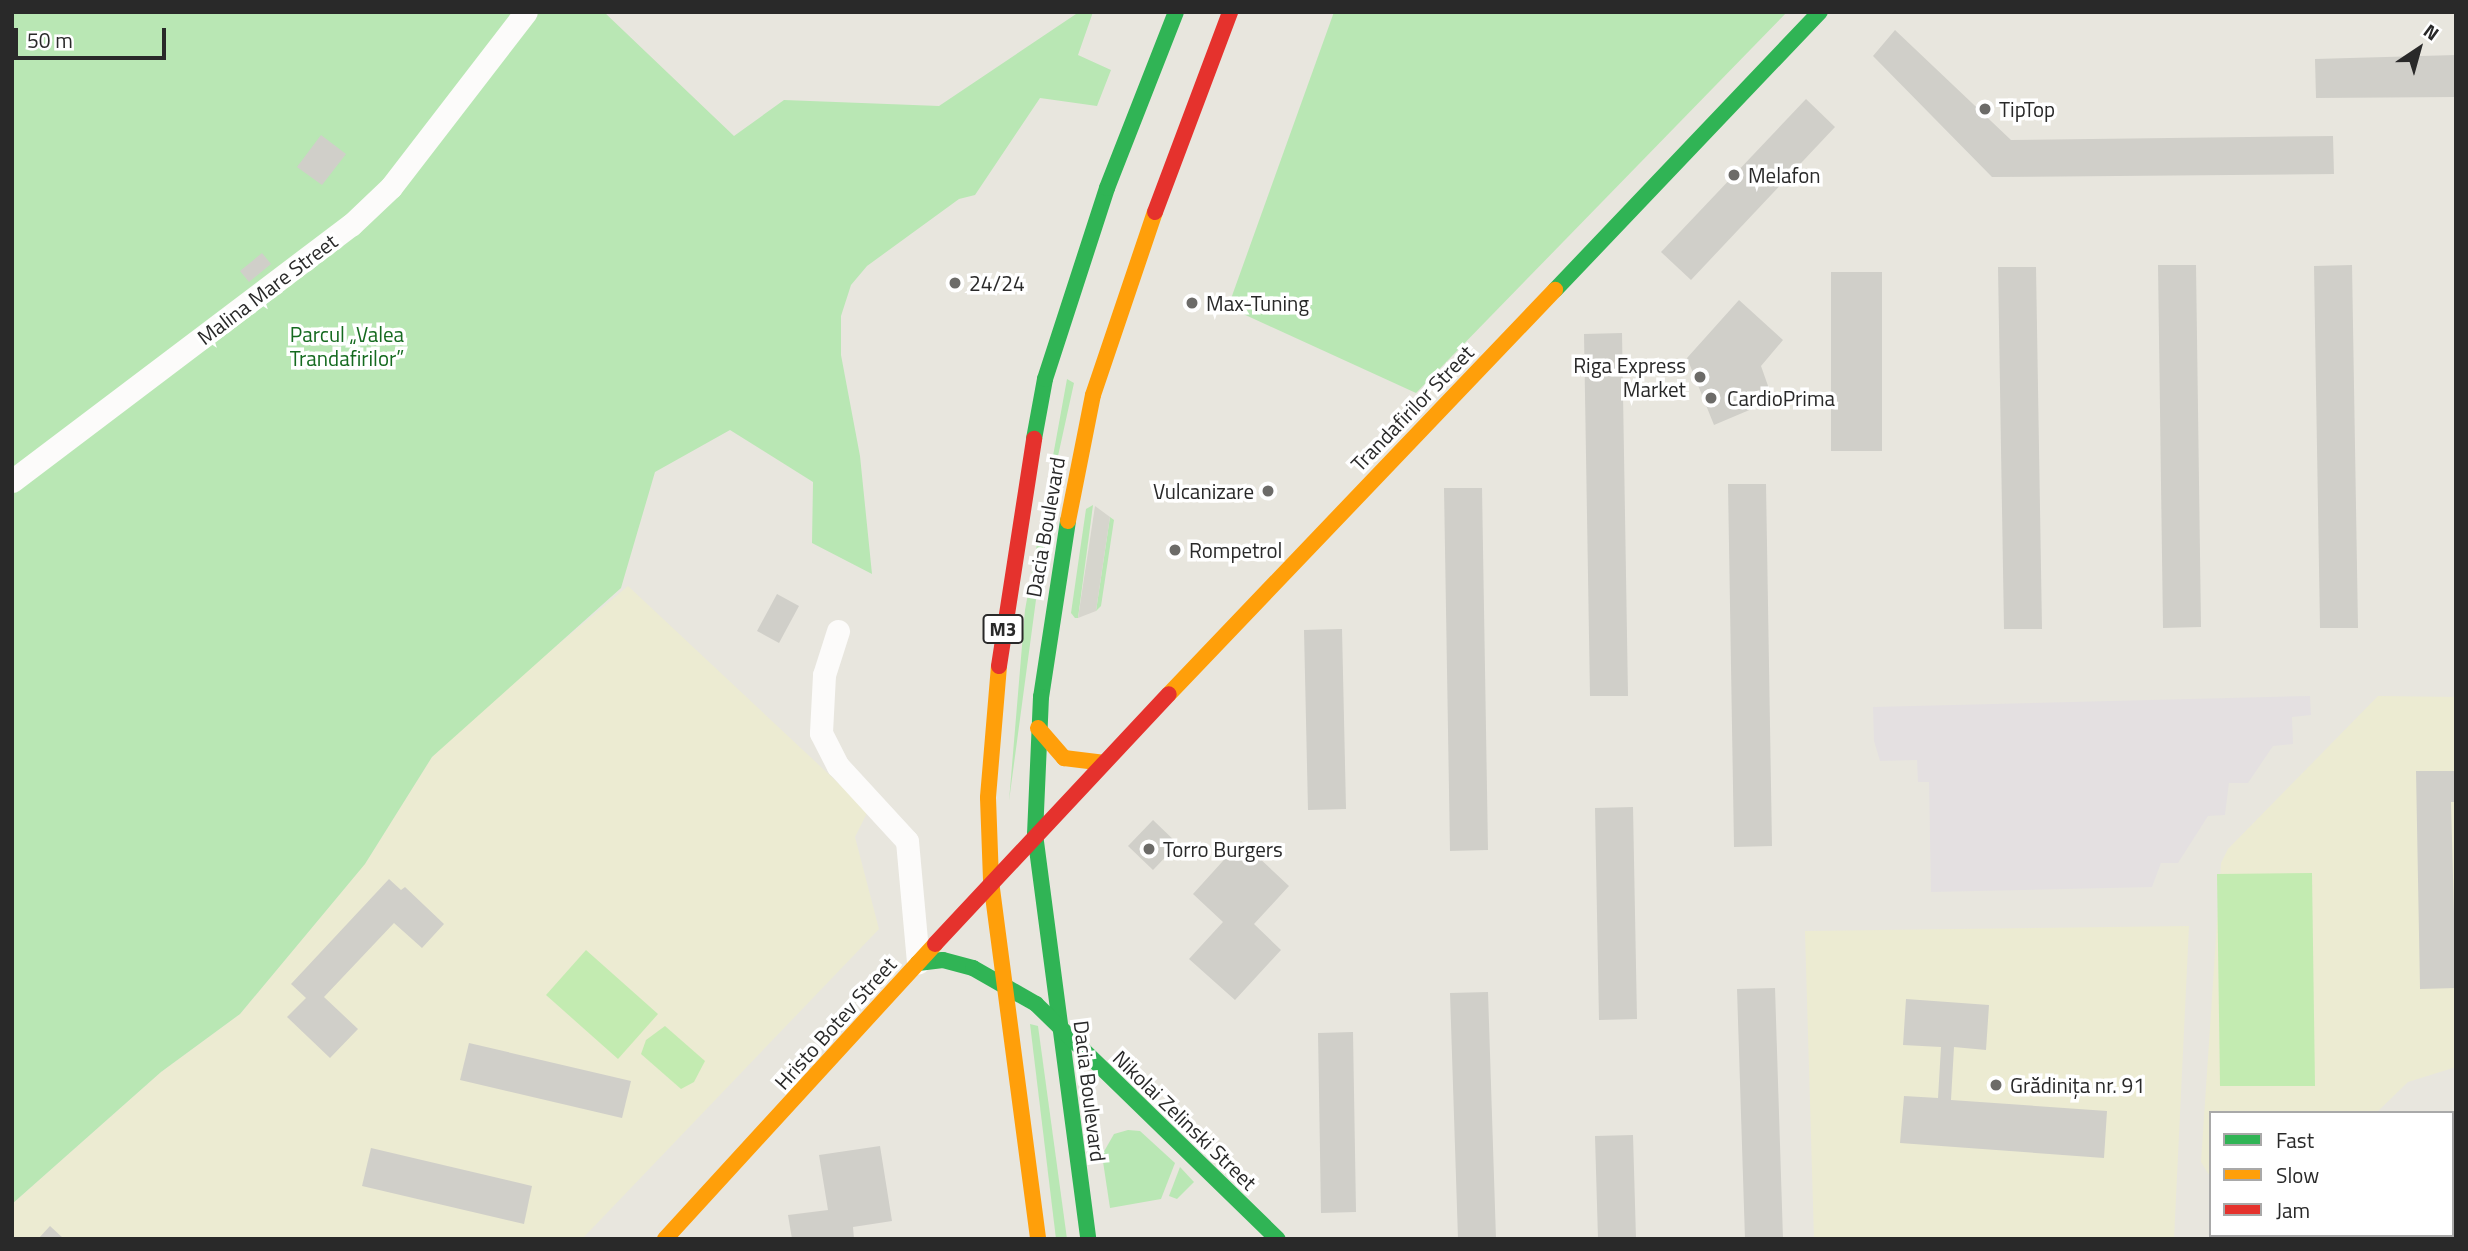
<!DOCTYPE html>
<html>
<head>
<meta charset="utf-8">
<style>
  body { margin:0 }
  #map { position:relative; width:2468px; height:1251px; overflow:hidden; background:#e8e6de; font-family:"Titillium Web",sans-serif }
  div>[style] { position:absolute }
  .industrial>* { inset:0; background:#e4e0e1 }
  .education>* { inset:0; background:#ecebd2 }
  .green>* { inset:0; background:#b9e7b4 }
  .pitch>* { inset:0; background:#c3ebb1 }
  .plaza>* { inset:0; background:#d6d5cd }
  .building>* { inset:0; background:#d0cfc9 }
  .street>* { height:23px; margin:-11.5px; padding:0 11.5px; transform-origin:11.5px; border-radius:11.5px; background:#fcfbfa }
  .fast>* { height:16px; margin:-8px; padding:0 8px; transform-origin:8px; border-radius:8px; background:#30b455 }
  .slow>* { height:16px; margin:-8px; padding:0 8px; transform-origin:8px; border-radius:8px; background:#ff9f0a }
  .jam>* { height:16px; margin:-8px; padding:0 8px; transform-origin:8px; border-radius:8px; background:#e5322d }
  .dots>* { width:19px; height:19px; translate:-50% -50%; box-sizing:border-box; border:4px solid #fff; border-radius:50% }
  span { translate:-50% -50%; white-space:nowrap; text-align:center; line-height:1.15; -webkit-text-stroke:7px #fff; paint-order:stroke }
  .shield-label span { padding:2px 5px; background:#fff; border:2px solid; border-radius:5px; -webkit-text-stroke-width:0 }
  .shield-label { font-size:19px; color:#292929; font-weight:700 }
  .poi-label { font-size:21px; color:#292929 }
  .left { translate:0 -50%; text-align:left }
  .right { translate:-100% -50%; text-align:right }
  .street-label { font-size:21px; color:#292929 }
  .park-label { font-size:21px; color:#156a1f }
  .frame { position:absolute; inset:0; border:14px solid #292929; pointer-events:none }
  .legend { position:absolute; left:2209px; top:1111px; width:245px; height:126px; box-sizing:border-box; background:#fff; border:2px solid #a9a9a9; margin:0; padding:9px 12px; list-style:none; font-size:21px; color:#292929 }
  .legend li { display:flex; align-items:center; gap:14px; height:35px }
  .legend b { width:35px; border:2px solid #a9a9a9 }
  .north { position:absolute; left:2384px; top:14px; width:70px; height:70px; -webkit-text-stroke:5px #fff; paint-order:stroke; rotate:36deg; font-size:19px; font-weight:700; line-height:28px; text-align:center; color:#292929 }
  .north::after { content:''; display:block; margin:auto; width:24px; height:32px; background:#292929; clip-path:polygon(50% 0,100% 100%,50% 72%,0 100%) }
  .scale { position:absolute; left:14px; top:28px; width:152px; height:32px; box-sizing:border-box; border:4px solid #292929; border-top:0; padding-left:9px; font-size:21px; line-height:24px; white-space:nowrap; color:#292929; -webkit-text-stroke:5px #fff; paint-order:stroke }
</style>
</head>
<body>
<div id="map">
  <div class="industrial">
    <div style="clip-path:polygon(2310px 696px,2311px 715px,2292px 717px,2293px 744px,2273px 746px,2248px 783px,2229px 783px,2225px 815px,2208px 816px,2178px 863px,2161px 863px,2152px 887px,1931px 892px,1929px 782px,1918px 782px,1917px 760px,1880px 761px,1874px 741px,1873px 707px)"></div>
  </div>
  <div class="education">
    <div style="clip-path:polygon(628px 586px,868px 811px,855px 837px,879px 929px,582px 1239px,12px 1239px,12px 1204px,161px 1072px,240px 1014px,365px 864px,432px 757px,499px 694px)"></div>
    <div style="clip-path:polygon(2378px 696px,2456px 697px,2456px 1067px,2408px 1082px,2376px 1113px,2211px 1113px,2211px 1178px,2201px 1162px,2221px 863px,2228px 849px)"></div>
    <div style="clip-path:polygon(2189px 926px,2174px 1239px,1814px 1239px,1805px 931px)"></div>
  </div>
  <div class="green">
    <div style="clip-path:polygon(12px 12px,604px 12px,734px 136px,784px 100px,939px 106px,1079px 12px,1093px 12px,1078px 55px,1111px 70px,1097px 106px,1040px 98px,975px 195px,959px 199px,867px 266px,851px 285px,841px 316px,841px 355px,860px 456px,872px 574px,812px 543px,813px 482px,730px 430px,655px 472px,621px 588px,432px 757px,365px 864px,240px 1014px,161px 1072px,12px 1204px)"></div>
    <div style="clip-path:polygon(1334px 12px,1787px 12px,1416px 393px,1228px 307px)"></div>
    <div style="clip-path:polygon(1067px 379px,1074px 383px,1051px 488px,1009px 801px,1025px 610px)"></div>
    <div style="clip-path:polygon(1093px 505px,1078px 618px,1075px 618px,1071px 613px,1086px 509px)"></div>
    <div style="clip-path:polygon(1110px 517px,1114px 520px,1101px 606px,1096px 611px)"></div>
    <div style="clip-path:polygon(1030px 1024px,1038px 1026px,1067px 1239px,1056px 1239px)"></div>
    <div style="clip-path:polygon(1128px 1130px,1140px 1131px,1175px 1163px,1161px 1199px,1110px 1208px,1102px 1155px,1114px 1134px)"></div>
    <div style="clip-path:polygon(1180px 1167px,1194px 1182px,1177px 1199px,1169px 1196px)"></div>
  </div>
  <div class="pitch">
    <div style="clip-path:polygon(2312px 873px,2315px 1086px,2220px 1086px,2217px 874px)"></div>
    <div style="clip-path:polygon(586px 950px,658px 1014px,618px 1059px,546px 995px)"></div>
    <div style="clip-path:polygon(665px 1026px,705px 1061px,694px 1082px,681px 1089px,641px 1054px,646px 1040px)"></div>
  </div>
  <div class="plaza">
    <div style="clip-path:polygon(1095px 506px,1110px 517px,1096px 611px,1078px 618px)"></div>
  </div>
  <div class="building">
    <div style="clip-path:polygon(1895px 30px,2011px 140px,2333px 136px,2334px 174px,1992px 177px,1873px 56px)"></div>
    <div style="clip-path:polygon(2456px 55px,2456px 97px,2316px 98px,2315px 59px)"></div>
    <div style="clip-path:polygon(1806px 99px,1835px 127px,1691px 280px,1661px 252px)"></div>
    <div style="clip-path:polygon(321px 135px,346px 154px,322px 185px,297px 167px)"></div>
    <div style="clip-path:polygon(262px 253px,271px 264px,249px 282px,240px 271px)"></div>
    <div style="clip-path:polygon(2158px 265px,2196px 265px,2201px 627px,2163px 628px)"></div>
    <div style="clip-path:polygon(2352px 265px,2358px 628px,2320px 628px,2314px 266px)"></div>
    <div style="clip-path:polygon(1998px 267px,2036px 267px,2042px 629px,2004px 629px)"></div>
    <div style="clip-path:polygon(1831px 272px,1882px 272px,1882px 451px,1831px 451px)"></div>
    <div style="clip-path:polygon(1739px 300px,1783px 340px,1761px 366px,1773px 400px,1714px 425px,1687px 358px)"></div>
    <div style="clip-path:polygon(1622px 333px,1628px 696px,1590px 696px,1584px 334px)"></div>
    <div style="clip-path:polygon(1728px 484px,1766px 484px,1772px 846px,1734px 847px)"></div>
    <div style="clip-path:polygon(1444px 488px,1482px 488px,1488px 850px,1450px 851px)"></div>
    <div style="clip-path:polygon(777px 594px,799px 606px,779px 643px,757px 631px)"></div>
    <div style="clip-path:polygon(1342px 629px,1346px 809px,1308px 810px,1304px 630px)"></div>
    <div style="clip-path:polygon(2416px 771px,2456px 771px,2456px 802px,2451px 802px,2456px 988px,2420px 989px)"></div>
    <div style="clip-path:polygon(1633px 807px,1637px 1019px,1599px 1020px,1595px 808px)"></div>
    <div style="clip-path:polygon(1153px 820px,1178px 844px,1153px 870px,1128px 846px)"></div>
    <div style="clip-path:polygon(1241px 841px,1289px 886px,1254px 924px,1281px 950px,1235px 1000px,1189px 959px,1223px 922px,1193px 894px)"></div>
    <div style="clip-path:polygon(389px 879px,401px 890px,405px 887px,444px 924px,422px 948px,394px 923px,324px 997px,358px 1029px,330px 1058px,287px 1017px,306px 998px,291px 984px)"></div>
    <div style="clip-path:polygon(1775px 988px,1783px 1239px,1745px 1239px,1737px 989px)"></div>
    <div style="clip-path:polygon(1488px 992px,1496px 1239px,1458px 1239px,1450px 993px)"></div>
    <div style="clip-path:polygon(1906px 999px,1989px 1005px,1986px 1050px,1954px 1047px,1951px 1100px,2107px 1111px,2104px 1158px,1900px 1143px,1904px 1096px,1938px 1098px,1941px 1047px,1903px 1045px)"></div>
    <div style="clip-path:polygon(1353px 1032px,1356px 1212px,1321px 1213px,1318px 1033px)"></div>
    <div style="clip-path:polygon(469px 1043px,631px 1081px,622px 1118px,460px 1080px)"></div>
    <div style="clip-path:polygon(2452px 1127px,2456px 1131px,2456px 1181px,2452px 1177px)"></div>
    <div style="clip-path:polygon(1633px 1135px,1636px 1239px,1598px 1239px,1595px 1136px)"></div>
    <div style="clip-path:polygon(880px 1146px,892px 1221px,853px 1227px,854px 1239px,792px 1239px,788px 1215px,828px 1210px,819px 1155px)"></div>
    <div style="clip-path:polygon(371px 1148px,532px 1186px,524px 1224px,362px 1186px)"></div>
    <div style="clip-path:polygon(50px 1226px,64px 1239px,38px 1239px)"></div>
    <div style="clip-path:polygon(2307px 1235px,2340px 1235px,2343px 1239px,2303px 1239px)"></div>
  </div>
  <div class="street">
    <div style="left:12px;top:481px;width:425px;rotate:-37.1deg"></div>
    <div style="left:351px;top:225px;width:55px;rotate:-43.5deg"></div>
    <div style="left:391px;top:187px;width:221px;rotate:-52.4deg"></div>
    <div style="left:838px;top:631px;width:46px;rotate:107.7deg"></div>
    <div style="left:824px;top:675px;width:58px;rotate:93deg"></div>
    <div style="left:821px;top:733px;width:37px;rotate:63deg"></div>
    <div style="left:838px;top:766px;width:102px;rotate:47.4deg"></div>
    <div style="left:907px;top:841px;width:122px;rotate:84.8deg"></div>
  </div>
  <div class="fast">
    <div style="left:1555px;top:290px;width:384px;rotate:-46.4deg"></div>
    <div style="left:1034px;top:439px;width:61px;rotate:-79.6deg"></div>
    <div style="left:1045px;top:379px;width:201px;rotate:-72deg"></div>
    <div style="left:1107px;top:188px;width:189px;rotate:-68.6deg"></div>
    <div style="left:1068px;top:521px;width:178px;rotate:98.7deg"></div>
    <div style="left:1041px;top:697px;width:137px;rotate:92.5deg"></div>
    <div style="left:1035px;top:834px;width:408px;rotate:82.5deg"></div>
    <div style="left:918px;top:963px;width:25px;rotate:-7deg"></div>
    <div style="left:943px;top:960px;width:31px;rotate:15deg"></div>
    <div style="left:973px;top:968px;width:73px;rotate:29.7deg"></div>
    <div style="left:1036px;top:1004px;width:337px;rotate:44.2deg"></div>
  </div>
  <div class="slow">
    <div style="left:1068px;top:521px;width:128px;rotate:-78.8deg"></div>
    <div style="left:1093px;top:395px;width:193px;rotate:-71.3deg"></div>
    <div style="left:999px;top:666px;width:132px;rotate:94.8deg"></div>
    <div style="left:988px;top:798px;width:83px;rotate:87.9deg"></div>
    <div style="left:991px;top:881px;width:361px;rotate:82.5deg"></div>
    <div style="left:1169px;top:694px;width:559px;rotate:-46.31deg"></div>
    <div style="left:1038px;top:728px;width:40px;rotate:49deg"></div>
    <div style="left:1064px;top:758px;width:39px;rotate:7deg"></div>
    <div style="left:665px;top:1239px;width:400px;rotate:-47.5deg"></div>
  </div>
  <div class="jam">
    <div style="left:1155px;top:212px;width:214px;rotate:-69.4deg"></div>
    <div style="left:999px;top:666px;width:230px;rotate:-81.2deg"></div>
    <div style="left:935px;top:944px;width:342px;rotate:-46.9deg"></div>
  </div>
  <div class="dots">
    <div style="left:1985px;top:109px;background:#6c6b68"></div>
    <div style="left:1734px;top:175px;background:#6c6b68"></div>
    <div style="left:955px;top:283px;background:#6c6b68"></div>
    <div style="left:1192px;top:303px;background:#6c6b68"></div>
    <div style="left:1700px;top:377px;background:#6c6b68"></div>
    <div style="left:1711px;top:398px;background:#6c6b68"></div>
    <div style="left:1268px;top:491px;background:#6c6b68"></div>
    <div style="left:1175px;top:550px;background:#6c6b68"></div>
    <div style="left:1149px;top:849px;background:#6c6b68"></div>
    <div style="left:1996px;top:1085px;background:#6c6b68"></div>
  </div>
  <div class="shield-label">
    <span style="left:1003px;top:629px">M3</span>
  </div>
  <div class="poi-label">
    <span class="left" style="left:1999px;top:109px">TipTop</span>
    <span class="left" style="left:1748px;top:175px">Melafon</span>
    <span class="left" style="left:969px;top:283px">24/24</span>
    <span class="left" style="left:1206px;top:303px">Max-Tuning</span>
    <span class="right" style="left:1686px;top:377px">Riga Express<br>Market</span>
    <span class="left" style="left:1727px;top:398px">CardioPrima</span>
    <span class="right" style="left:1254px;top:491px">Vulcanizare</span>
    <span class="left" style="left:1189px;top:550px">Rompetrol</span>
    <span class="left" style="left:1163px;top:849px">Torro Burgers</span>
    <span class="left" style="left:2010px;top:1085px">Grădinița nr. 91</span>
  </div>
  <div class="street-label">
    <span style="left:267px;top:289px;rotate:-37deg">Malina Mare Street</span>
    <span style="left:1412px;top:408px;rotate:-46deg">Trandafirilor Street</span>
    <span style="left:1045px;top:527px;rotate:-80deg">Dacia Boulevard</span>
    <span style="left:835px;top:1023px;rotate:-48deg">Hristo Botev Street</span>
    <span style="left:1090px;top:1091px;rotate:83deg">Dacia Boulevard</span>
    <span style="left:1185px;top:1120px;rotate:44deg">Nikolai Zelinski Street</span>
  </div>
  <div class="park-label">
    <span style="left:347px;top:346px">Parcul „Valea<br>Trandafirilor”</span>
  </div>
  <div class="frame"></div>
  <ul class="legend">
  <li><b style="height:9px;background:#30b455"></b>Fast</li>
  <li><b style="height:9px;background:#ff9f0a"></b>Slow</li>
  <li><b style="height:9px;background:#e5322d"></b>Jam</li>
  </ul>
  <div class="north">N</div>
  <div class="scale">50 m</div>
</div>
</body>
</html>
